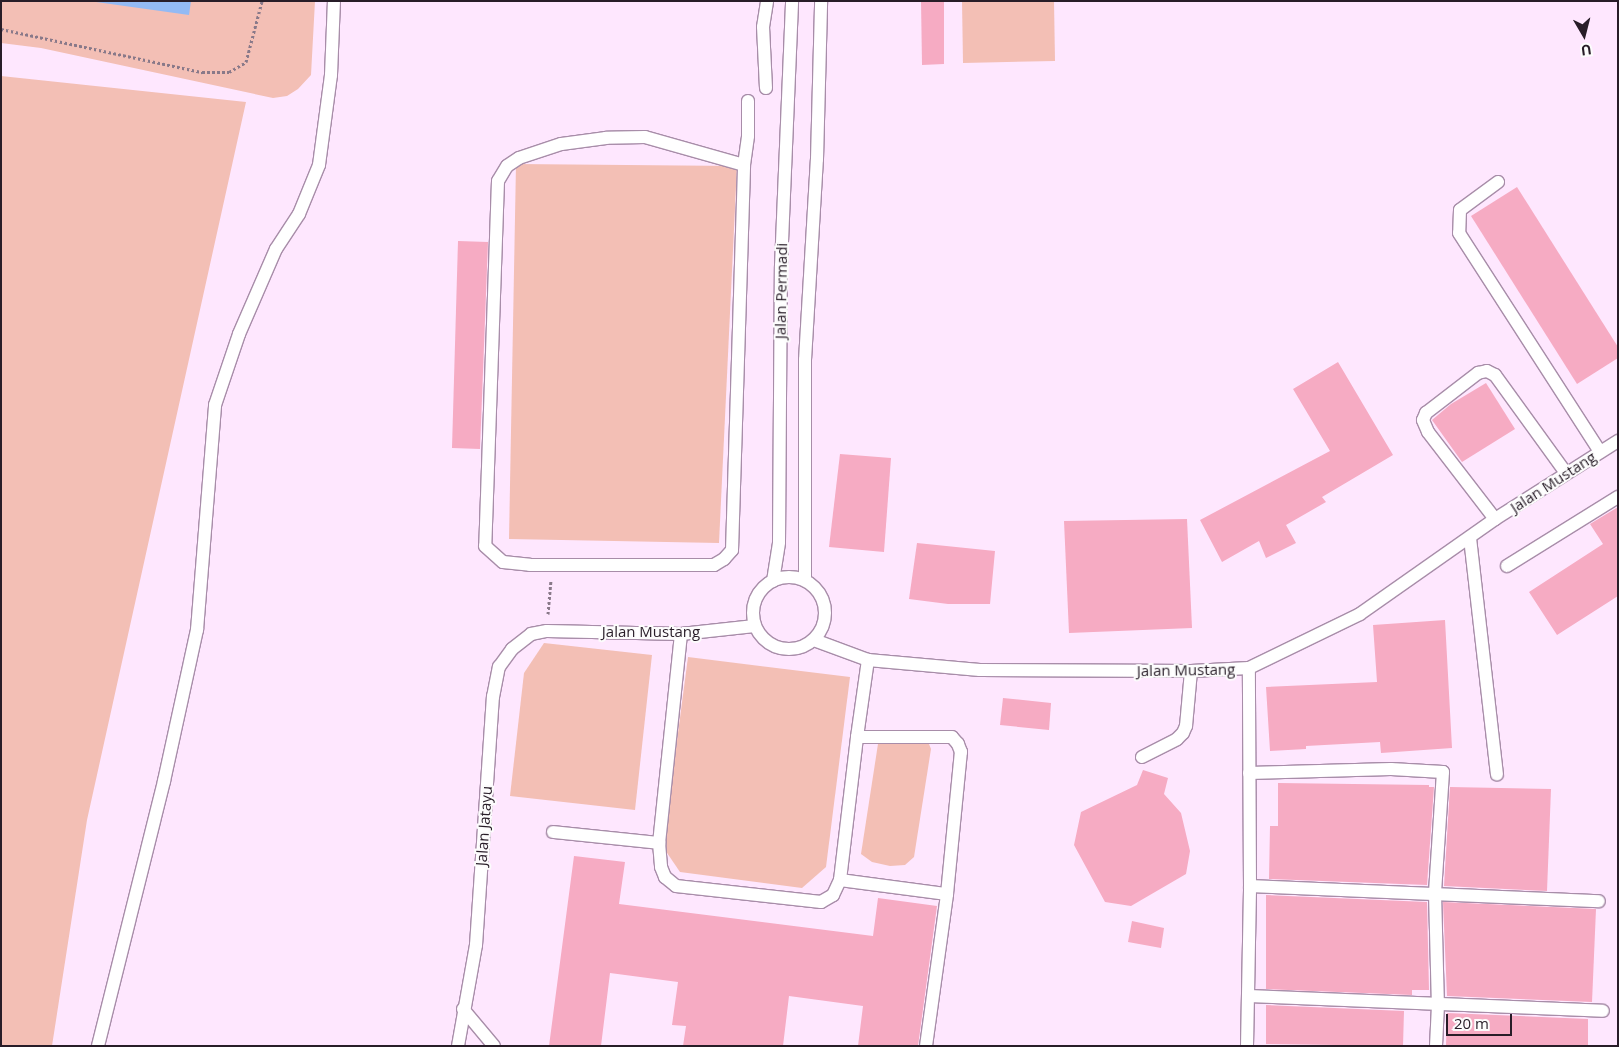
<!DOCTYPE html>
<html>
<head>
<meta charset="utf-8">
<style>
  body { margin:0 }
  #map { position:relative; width:1619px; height:1047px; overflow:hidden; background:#fee7fe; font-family:"Open Sans",sans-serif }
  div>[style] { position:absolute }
  .green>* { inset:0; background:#f3bfb5 }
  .water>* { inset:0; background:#93baf4 }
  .building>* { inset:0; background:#f6abc3 }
  .path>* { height:3px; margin-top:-1.5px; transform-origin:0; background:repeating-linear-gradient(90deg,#897989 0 2.5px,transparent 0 5px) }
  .roads { filter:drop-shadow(1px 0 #a88da9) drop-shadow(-1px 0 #a88da9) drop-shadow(0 1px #a88da9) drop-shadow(0 -1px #a88da9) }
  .service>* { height:12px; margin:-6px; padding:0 6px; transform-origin:6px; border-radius:6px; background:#fff }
  .service>.ring { margin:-6px; padding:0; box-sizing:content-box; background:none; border:12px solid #fff; border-radius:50% }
  span { translate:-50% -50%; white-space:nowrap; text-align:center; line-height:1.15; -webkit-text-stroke:4px #fcfcfc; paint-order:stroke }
  .street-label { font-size:15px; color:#281d28 }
  .frame { position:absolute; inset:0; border:2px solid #281d28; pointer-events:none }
  .north { position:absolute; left:1559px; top:10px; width:50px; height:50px; -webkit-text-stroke:4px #fcfcfc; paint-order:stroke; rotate:172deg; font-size:14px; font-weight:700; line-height:20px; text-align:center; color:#281d28 }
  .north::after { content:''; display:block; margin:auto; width:18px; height:22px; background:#281d28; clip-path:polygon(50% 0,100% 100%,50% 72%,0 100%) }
  .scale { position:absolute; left:1446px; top:1014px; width:66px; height:22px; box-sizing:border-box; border:2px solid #281d28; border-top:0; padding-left:6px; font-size:15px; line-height:18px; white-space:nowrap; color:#281d28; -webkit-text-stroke:4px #fcfcfc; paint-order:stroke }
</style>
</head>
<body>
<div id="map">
  <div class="green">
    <div style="clip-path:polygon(1px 1px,315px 1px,311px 75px,298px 89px,287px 96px,273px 98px,41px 48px,1px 43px)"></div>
    <div style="clip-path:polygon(962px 1px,1054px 1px,1055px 61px,963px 63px)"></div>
    <div style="clip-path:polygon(1px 76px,246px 102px,87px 820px,52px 1046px,1px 1046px)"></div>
    <div style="clip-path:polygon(516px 164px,737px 166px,719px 543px,509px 539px)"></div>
    <div style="clip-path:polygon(544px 643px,652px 655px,635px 810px,510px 796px,524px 673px)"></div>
    <div style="clip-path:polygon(688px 657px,850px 677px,826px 867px,802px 888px,680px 872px,663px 847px)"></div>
    <div style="clip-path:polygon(880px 731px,927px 739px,931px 749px,914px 857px,905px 865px,890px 866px,872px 862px,861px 854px)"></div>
  </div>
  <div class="water">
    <div style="clip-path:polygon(89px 1px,191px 1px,189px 15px)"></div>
  </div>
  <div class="building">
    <div style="clip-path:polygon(921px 1px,944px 1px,944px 64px,922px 65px)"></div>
    <div style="clip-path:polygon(1517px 187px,1618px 347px,1618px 358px,1577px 384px,1471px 216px)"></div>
    <div style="clip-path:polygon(458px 241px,488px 242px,480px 449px,452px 448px)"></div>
    <div style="clip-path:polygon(1338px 362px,1393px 455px,1322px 497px,1326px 502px,1286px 525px,1296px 543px,1266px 558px,1259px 541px,1222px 562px,1200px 520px,1330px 451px,1293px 389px)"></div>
    <div style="clip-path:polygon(1486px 383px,1515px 429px,1462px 462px,1432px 420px,1451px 404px)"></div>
    <div style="clip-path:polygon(840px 454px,891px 458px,884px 552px,829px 547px)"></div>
    <div style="clip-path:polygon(1618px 507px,1618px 596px,1557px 635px,1529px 592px,1603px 544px,1590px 524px)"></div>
    <div style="clip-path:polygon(1187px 519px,1192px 628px,1069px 633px,1064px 521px)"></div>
    <div style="clip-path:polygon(917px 543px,995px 551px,990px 604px,948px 604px,909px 599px)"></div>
    <div style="clip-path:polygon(1445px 620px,1452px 748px,1381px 753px,1380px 742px,1306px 746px,1306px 749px,1270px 751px,1266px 687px,1377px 682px,1373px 625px)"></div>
    <div style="clip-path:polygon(1003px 698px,1051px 703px,1049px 730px,1000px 725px)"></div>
    <div style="clip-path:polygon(1143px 770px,1168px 778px,1164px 794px,1181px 813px,1190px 851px,1186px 874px,1131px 906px,1105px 902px,1074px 845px,1081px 812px,1137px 785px)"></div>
    <div style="clip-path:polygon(1278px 783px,1429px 785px,1429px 787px,1434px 787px,1427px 885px,1269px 879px,1270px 826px,1278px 826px)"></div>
    <div style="clip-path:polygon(1450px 787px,1551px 789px,1547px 891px,1444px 886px)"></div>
    <div style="clip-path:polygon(574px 856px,625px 862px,619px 904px,873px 936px,878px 898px,937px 906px,918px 1046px,858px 1046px,863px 1006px,789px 996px,783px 1046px,683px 1046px,686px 1026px,672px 1025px,678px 982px,610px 973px,601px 1046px,549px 1046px)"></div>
    <div style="clip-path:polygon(1266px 895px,1427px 902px,1429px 990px,1412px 990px,1412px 995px,1266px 989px)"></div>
    <div style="clip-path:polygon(1443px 902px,1596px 909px,1592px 1002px,1447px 996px)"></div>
    <div style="clip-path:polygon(1132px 921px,1164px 928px,1161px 948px,1128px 942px)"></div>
    <div style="clip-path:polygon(1266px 1005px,1404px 1011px,1403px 1046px,1266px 1044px)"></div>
    <div style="clip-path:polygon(1447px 1013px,1588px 1019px,1588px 1046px,1446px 1046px)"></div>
  </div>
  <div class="path">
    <div style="left:1px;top:29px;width:206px;rotate:12.1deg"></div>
    <div style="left:202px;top:72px;width:27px"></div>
    <div style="left:229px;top:72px;width:20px;rotate:-30deg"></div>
    <div style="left:246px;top:62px;width:63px;rotate:-75.3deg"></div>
    <div style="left:548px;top:614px;width:34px;rotate:-85deg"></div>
  </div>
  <div class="roads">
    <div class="service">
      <div style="left:766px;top:88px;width:61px;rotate:-92.8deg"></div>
      <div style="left:763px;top:27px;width:26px;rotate:-81deg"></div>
      <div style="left:744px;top:165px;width:103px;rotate:-164.2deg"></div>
      <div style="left:645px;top:137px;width:39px;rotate:179deg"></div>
      <div style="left:606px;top:138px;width:45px;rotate:172.4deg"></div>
      <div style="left:561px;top:144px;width:44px;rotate:161.6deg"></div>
      <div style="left:519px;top:158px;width:14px;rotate:146deg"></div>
      <div style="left:507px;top:166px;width:17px;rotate:121deg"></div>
      <div style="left:498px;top:181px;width:365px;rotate:92deg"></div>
      <div style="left:485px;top:546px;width:24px;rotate:42deg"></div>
      <div style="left:503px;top:562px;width:27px;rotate:6deg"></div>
      <div style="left:530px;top:565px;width:184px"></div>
      <div style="left:714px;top:565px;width:12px;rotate:-31deg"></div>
      <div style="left:724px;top:559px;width:12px;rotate:-48deg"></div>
      <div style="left:732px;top:550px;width:385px;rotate:-88.2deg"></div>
      <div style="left:744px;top:165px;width:29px;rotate:-82deg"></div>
      <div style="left:748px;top:136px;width:35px;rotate:-90deg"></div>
      <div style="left:1498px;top:182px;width:47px;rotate:143.6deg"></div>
      <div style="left:1460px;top:210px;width:23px;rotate:92deg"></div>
      <div style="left:1459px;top:233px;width:260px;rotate:57.2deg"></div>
      <div style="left:1495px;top:519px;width:110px;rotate:-127.6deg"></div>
      <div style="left:1428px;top:432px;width:13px;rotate:-113deg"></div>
      <div style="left:1423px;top:420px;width:8px;rotate:-67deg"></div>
      <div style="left:1426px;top:413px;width:66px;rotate:-37.6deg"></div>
      <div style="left:1478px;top:373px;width:9px;rotate:-13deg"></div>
      <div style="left:1487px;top:371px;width:9px;rotate:27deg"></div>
      <div style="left:1495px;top:375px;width:121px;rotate:54.1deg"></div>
      <div style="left:1470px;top:538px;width:238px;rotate:83.5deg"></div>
      <div style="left:1507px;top:566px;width:131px;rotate:-31.9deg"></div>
      <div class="ring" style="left:753px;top:577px;width:60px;height:60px"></div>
      <div style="left:805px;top:580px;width:220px;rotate:-90deg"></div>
      <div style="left:805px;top:360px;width:201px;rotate:-86.6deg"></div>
      <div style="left:817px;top:159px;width:158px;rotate:-88.5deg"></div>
      <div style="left:773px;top:581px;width:39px;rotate:-81deg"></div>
      <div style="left:779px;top:542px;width:276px;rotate:-89.6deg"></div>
      <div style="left:781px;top:266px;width:265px;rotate:-87.6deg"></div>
      <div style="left:681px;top:634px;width:210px;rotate:96deg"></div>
      <div style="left:659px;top:843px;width:24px;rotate:85deg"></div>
      <div style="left:661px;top:867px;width:11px;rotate:68deg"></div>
      <div style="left:665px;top:877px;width:14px;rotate:39deg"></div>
      <div style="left:676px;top:886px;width:146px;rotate:6.3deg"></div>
      <div style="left:821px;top:902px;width:14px;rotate:-30deg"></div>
      <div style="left:833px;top:895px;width:17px;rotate:-65deg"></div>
      <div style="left:840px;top:880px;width:108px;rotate:7.5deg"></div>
      <div style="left:947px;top:894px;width:143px;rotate:-84.4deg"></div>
      <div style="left:961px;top:752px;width:9px;rotate:-111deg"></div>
      <div style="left:958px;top:744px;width:9px;rotate:-131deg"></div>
      <div style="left:952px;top:737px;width:95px;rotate:180deg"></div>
      <div style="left:814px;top:640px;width:58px;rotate:20.3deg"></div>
      <div style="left:868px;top:660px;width:112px;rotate:5.1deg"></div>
      <div style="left:980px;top:670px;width:211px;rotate:0.3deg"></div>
      <div style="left:1191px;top:671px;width:58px;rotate:-3deg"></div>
      <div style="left:1249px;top:668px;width:123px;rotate:-25.9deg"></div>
      <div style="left:1360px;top:614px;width:165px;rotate:-35.1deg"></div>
      <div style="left:1495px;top:519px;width:146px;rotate:-32.4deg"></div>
      <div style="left:1142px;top:757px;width:39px;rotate:-27deg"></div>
      <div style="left:1177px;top:739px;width:8px;rotate:-45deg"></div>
      <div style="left:1183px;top:733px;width:8px;rotate:-67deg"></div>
      <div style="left:1186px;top:726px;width:55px;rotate:-84.8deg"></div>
      <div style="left:1249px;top:773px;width:142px;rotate:-1.6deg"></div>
      <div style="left:1391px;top:769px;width:52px;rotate:3.3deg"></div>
      <div style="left:1443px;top:772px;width:121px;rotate:93.8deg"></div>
      <div style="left:1435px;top:893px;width:112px;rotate:88.5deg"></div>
      <div style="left:1438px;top:1005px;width:41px;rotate:92.8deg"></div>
      <div style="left:553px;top:832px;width:107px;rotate:5.9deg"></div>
      <div style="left:840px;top:880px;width:144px;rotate:-83.2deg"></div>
      <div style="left:857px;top:737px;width:78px;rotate:-81.9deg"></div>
      <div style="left:1250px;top:886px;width:349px;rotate:2.5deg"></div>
      <div style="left:1249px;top:996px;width:354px;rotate:2.4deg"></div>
      <div style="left:463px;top:1009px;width:48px;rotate:50deg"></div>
      <div style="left:98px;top:1046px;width:273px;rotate:-76deg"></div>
      <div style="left:164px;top:781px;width:155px;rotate:-77.7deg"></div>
      <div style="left:197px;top:630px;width:226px;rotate:-85.4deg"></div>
      <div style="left:215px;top:405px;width:75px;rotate:-71.3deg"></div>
      <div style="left:239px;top:334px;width:93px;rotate:-66.5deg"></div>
      <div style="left:276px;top:249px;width:42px;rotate:-56.7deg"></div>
      <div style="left:299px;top:214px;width:53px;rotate:-67.8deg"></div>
      <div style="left:319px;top:165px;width:91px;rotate:-82.4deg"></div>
      <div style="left:331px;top:75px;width:74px;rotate:-87.7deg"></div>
      <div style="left:458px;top:1046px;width:103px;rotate:-79.9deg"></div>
      <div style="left:476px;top:945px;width:249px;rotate:-86.1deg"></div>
      <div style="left:493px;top:697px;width:31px;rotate:-79deg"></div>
      <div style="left:499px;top:667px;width:22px;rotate:-54deg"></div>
      <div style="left:512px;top:649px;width:24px;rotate:-38deg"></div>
      <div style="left:531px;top:634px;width:16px;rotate:-11deg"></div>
      <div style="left:547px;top:631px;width:134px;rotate:1.3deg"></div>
      <div style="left:681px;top:634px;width:74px;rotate:-6.2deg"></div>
      <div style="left:926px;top:1046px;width:153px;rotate:-82.1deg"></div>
      <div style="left:1247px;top:1046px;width:160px;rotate:-88.9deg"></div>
      <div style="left:1250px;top:886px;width:218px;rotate:-90.3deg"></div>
    </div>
  </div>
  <div class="street-label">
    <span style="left:781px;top:291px;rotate:-89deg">Jalan Permadi</span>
    <span style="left:1553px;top:482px;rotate:-33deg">Jalan Mustang</span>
    <span style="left:651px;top:632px">Jalan Mustang</span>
    <span style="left:1186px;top:670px;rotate:-1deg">Jalan Mustang</span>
    <span style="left:484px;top:826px;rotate:-86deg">Jalan Jatayu</span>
  </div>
  <div class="frame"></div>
  <div class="north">U</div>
  <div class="scale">20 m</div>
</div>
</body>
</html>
